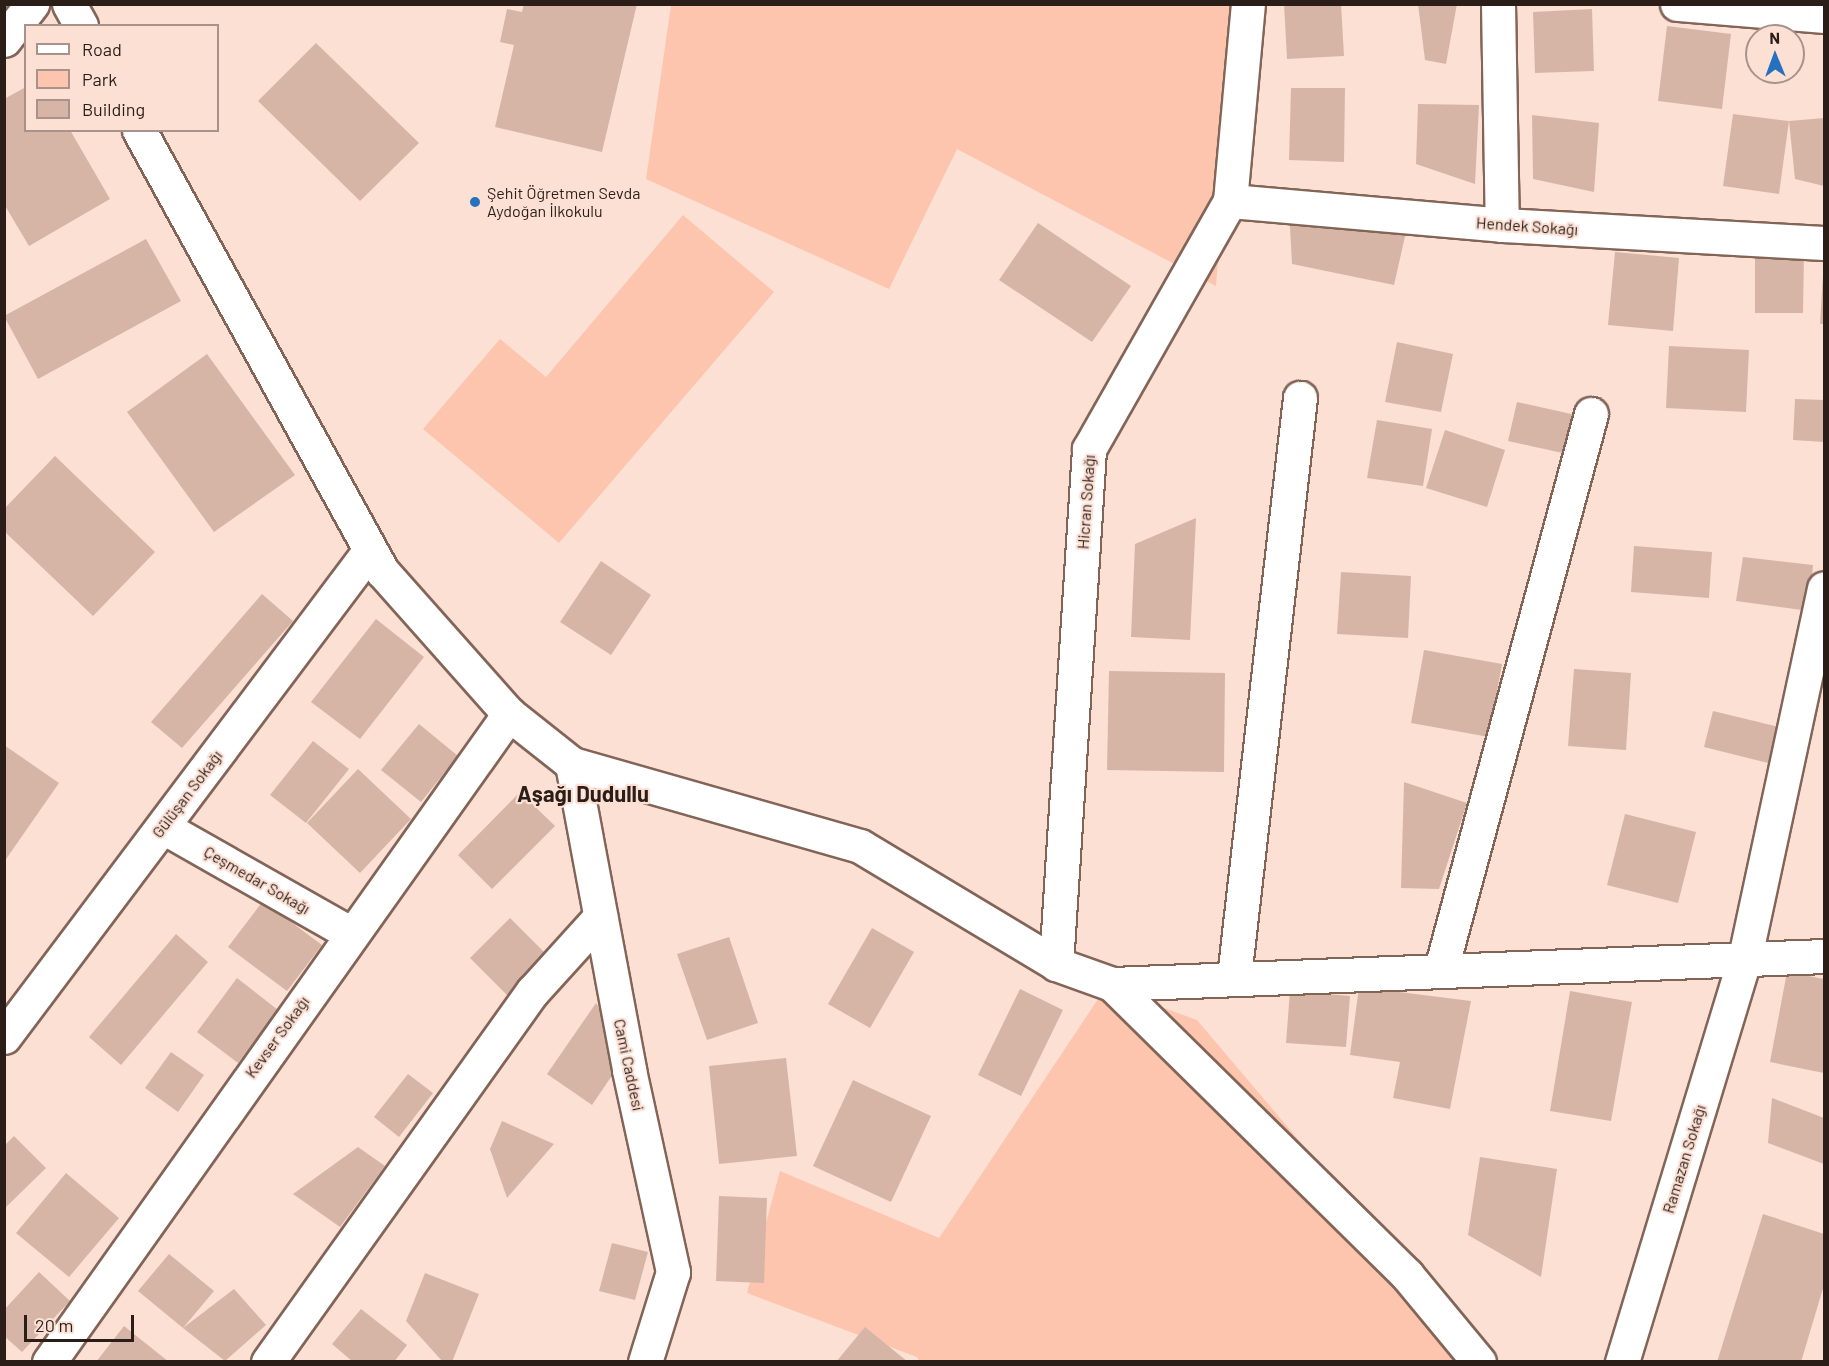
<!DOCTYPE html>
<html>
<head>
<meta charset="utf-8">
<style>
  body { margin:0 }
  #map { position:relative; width:1829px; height:1366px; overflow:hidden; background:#fce0d4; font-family:Barlow,sans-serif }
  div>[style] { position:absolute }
  .green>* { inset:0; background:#fdc5ae }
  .building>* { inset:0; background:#d6b5a7 }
  .roads { filter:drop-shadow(2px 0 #836558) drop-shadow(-2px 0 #836558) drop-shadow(0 2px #836558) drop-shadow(0 -2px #836558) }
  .minor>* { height:33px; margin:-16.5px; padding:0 16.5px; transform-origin:16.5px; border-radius:16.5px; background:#fff }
  .dots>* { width:16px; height:16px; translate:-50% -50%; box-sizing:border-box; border:3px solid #fce0d4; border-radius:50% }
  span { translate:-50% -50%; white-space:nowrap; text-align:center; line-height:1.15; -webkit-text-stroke:4.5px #fce0d4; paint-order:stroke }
  .poi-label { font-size:16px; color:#2b1e19 }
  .left { translate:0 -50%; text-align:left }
  .street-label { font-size:16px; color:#2b1e19 }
  .district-label { font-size:22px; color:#2b1e19; font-weight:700 }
  .frame { position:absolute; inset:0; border:6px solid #2b1e19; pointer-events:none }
  .legend { position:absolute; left:24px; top:24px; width:195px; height:108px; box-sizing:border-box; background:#fce0d4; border:2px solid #a89289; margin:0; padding:8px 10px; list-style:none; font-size:18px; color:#2b1e19 }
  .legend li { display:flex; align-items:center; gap:12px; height:30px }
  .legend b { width:30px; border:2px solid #a89289 }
  .north { position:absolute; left:1745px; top:24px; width:60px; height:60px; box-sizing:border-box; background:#fce0d4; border:2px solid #a89289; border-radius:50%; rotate:359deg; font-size:16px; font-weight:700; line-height:24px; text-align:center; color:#2b1e19 }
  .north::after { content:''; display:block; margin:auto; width:21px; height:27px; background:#2670c0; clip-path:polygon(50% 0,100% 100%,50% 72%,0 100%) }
  .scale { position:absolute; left:24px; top:1315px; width:110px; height:27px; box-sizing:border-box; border:3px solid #2b1e19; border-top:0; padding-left:8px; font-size:18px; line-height:21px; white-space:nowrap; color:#2b1e19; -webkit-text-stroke:4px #fce0d4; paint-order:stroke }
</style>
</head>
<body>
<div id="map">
  <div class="green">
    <div style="clip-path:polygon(671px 5px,1238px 5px,1216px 286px,957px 149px,889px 289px,646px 179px)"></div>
    <div style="clip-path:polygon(683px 215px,774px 292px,559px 543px,423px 429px,500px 339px,546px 377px)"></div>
    <div style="clip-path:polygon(1106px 987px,1197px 1020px,1463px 1334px,1472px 1361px,919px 1361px,917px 1357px,747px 1293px,780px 1171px,939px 1238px)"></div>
  </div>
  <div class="building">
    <div style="clip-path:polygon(524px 4px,637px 4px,602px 152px,495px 127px,514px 45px,500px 42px,507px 9px,522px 12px)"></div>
    <div style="clip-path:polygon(1284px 4px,1341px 4px,1344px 56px,1287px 59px)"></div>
    <div style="clip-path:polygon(1418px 4px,1457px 4px,1446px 64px,1425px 60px)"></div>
    <div style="clip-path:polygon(1592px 9px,1594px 71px,1535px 73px,1533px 12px)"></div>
    <div style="clip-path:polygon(1667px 26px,1731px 34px,1722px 109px,1658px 101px)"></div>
    <div style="clip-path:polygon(316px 43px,419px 143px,360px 201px,258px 101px)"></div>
    <div style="clip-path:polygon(26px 87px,26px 130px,70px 130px,110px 199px,29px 246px,4px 204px,4px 99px)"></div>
    <div style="clip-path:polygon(1291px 88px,1345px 88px,1344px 162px,1289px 160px)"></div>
    <div style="clip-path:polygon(1418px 104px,1479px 105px,1475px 184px,1416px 164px)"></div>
    <div style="clip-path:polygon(1733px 114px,1789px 121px,1779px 194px,1723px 186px)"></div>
    <div style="clip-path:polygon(1532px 115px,1599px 123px,1594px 192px,1533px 179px)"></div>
    <div style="clip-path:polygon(1824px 118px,1824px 186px,1795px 179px,1789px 121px)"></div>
    <div style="clip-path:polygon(1289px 208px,1406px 232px,1394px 285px,1292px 264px)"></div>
    <div style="clip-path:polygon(1038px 223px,1131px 286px,1092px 342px,999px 280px)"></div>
    <div style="clip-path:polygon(146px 239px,181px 301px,38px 379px,4px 316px)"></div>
    <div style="clip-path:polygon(1615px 252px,1679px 258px,1673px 331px,1608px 325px)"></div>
    <div style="clip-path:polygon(1755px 252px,1804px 253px,1803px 313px,1755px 313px)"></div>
    <div style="clip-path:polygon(1823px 275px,1824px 275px,1824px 324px,1820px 324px)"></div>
    <div style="clip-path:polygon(1397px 342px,1453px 354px,1441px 412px,1385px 402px)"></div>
    <div style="clip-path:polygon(1669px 346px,1749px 350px,1746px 412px,1666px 408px)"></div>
    <div style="clip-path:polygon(207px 354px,295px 475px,214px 532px,127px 412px)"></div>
    <div style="clip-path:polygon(1795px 399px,1824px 400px,1824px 442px,1793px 440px)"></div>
    <div style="clip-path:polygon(1517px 402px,1576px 415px,1567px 454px,1508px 441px)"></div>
    <div style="clip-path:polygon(1377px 420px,1432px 429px,1423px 486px,1367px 478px)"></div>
    <div style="clip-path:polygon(1445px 430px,1505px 450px,1487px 507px,1426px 488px)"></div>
    <div style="clip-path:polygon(55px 456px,155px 552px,93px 616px,4px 531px,4px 509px)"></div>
    <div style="clip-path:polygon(1196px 518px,1190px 640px,1131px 637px,1135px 544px)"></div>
    <div style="clip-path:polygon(1634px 546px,1712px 552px,1709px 598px,1631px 592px)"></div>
    <div style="clip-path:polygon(1743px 557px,1813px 565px,1809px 611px,1736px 601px)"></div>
    <div style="clip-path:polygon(601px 561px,651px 595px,611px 655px,560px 622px)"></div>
    <div style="clip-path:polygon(1341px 572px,1411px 576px,1408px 638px,1337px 634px)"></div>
    <div style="clip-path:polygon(262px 594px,293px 621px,182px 748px,151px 722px)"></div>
    <div style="clip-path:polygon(376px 619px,424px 657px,360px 739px,311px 702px)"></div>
    <div style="clip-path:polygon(1424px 650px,1502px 664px,1489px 737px,1411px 723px)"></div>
    <div style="clip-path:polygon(1574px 669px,1631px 673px,1626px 750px,1568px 746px)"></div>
    <div style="clip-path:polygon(1109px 671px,1225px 673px,1224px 772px,1107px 770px)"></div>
    <div style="clip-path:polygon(1713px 711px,1795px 731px,1768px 763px,1704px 747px)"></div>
    <div style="clip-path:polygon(419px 724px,458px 756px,421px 802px,381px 770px)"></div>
    <div style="clip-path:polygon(313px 741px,349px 769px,306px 823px,270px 795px)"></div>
    <div style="clip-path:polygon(4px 745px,59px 783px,4px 862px)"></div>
    <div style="clip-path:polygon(358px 769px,411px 819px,360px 873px,307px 823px)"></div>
    <div style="clip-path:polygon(1404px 782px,1467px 803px,1439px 889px,1401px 888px)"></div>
    <div style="clip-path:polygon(520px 792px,555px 826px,492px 889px,458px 855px)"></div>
    <div style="clip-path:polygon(1625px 814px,1696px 832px,1678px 903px,1607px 885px)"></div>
    <div style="clip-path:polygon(263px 901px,322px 945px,287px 991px,228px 947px)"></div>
    <div style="clip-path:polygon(510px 918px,551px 959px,510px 998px,470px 958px)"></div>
    <div style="clip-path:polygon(872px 928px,914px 952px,870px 1028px,828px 1004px)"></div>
    <div style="clip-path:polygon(176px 934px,208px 962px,121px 1065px,89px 1037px)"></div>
    <div style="clip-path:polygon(729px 937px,758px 1023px,707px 1040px,677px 954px)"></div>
    <div style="clip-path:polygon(1787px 972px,1824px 979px,1824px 1073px,1770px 1062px)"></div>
    <div style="clip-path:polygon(237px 978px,278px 1010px,238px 1063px,197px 1032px)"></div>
    <div style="clip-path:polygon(1359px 987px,1471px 1001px,1450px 1109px,1393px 1098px,1400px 1062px,1350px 1055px)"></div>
    <div style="clip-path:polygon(1020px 989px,1063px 1010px,1021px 1096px,978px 1075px)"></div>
    <div style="clip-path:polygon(1290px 991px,1350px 996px,1346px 1047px,1286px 1043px)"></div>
    <div style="clip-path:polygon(1570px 991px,1632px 1002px,1611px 1121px,1550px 1111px)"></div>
    <div style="clip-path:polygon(596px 1003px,626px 1055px,592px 1105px,547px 1074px)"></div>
    <div style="clip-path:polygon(171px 1052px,204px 1075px,178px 1112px,145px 1088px)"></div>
    <div style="clip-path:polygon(786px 1058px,797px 1156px,719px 1164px,709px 1066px)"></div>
    <div style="clip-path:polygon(408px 1074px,433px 1093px,399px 1137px,374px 1117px)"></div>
    <div style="clip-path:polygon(853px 1080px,931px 1116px,891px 1202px,813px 1166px)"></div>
    <div style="clip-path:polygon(1772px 1098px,1824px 1118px,1824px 1164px,1768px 1143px)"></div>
    <div style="clip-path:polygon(502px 1121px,554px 1144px,507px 1198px,490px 1149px)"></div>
    <div style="clip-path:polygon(14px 1136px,46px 1168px,4px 1209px,4px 1146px)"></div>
    <div style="clip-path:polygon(358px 1147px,385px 1166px,340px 1227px,293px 1194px)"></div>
    <div style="clip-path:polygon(1480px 1157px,1557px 1169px,1541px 1277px,1468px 1235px)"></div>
    <div style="clip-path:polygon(66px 1173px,119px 1218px,69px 1277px,16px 1233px)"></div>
    <div style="clip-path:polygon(719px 1196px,767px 1198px,764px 1283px,716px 1281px)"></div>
    <div style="clip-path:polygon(1763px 1214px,1824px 1234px,1824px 1285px,1801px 1362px,1717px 1362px)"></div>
    <div style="clip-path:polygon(612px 1243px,648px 1252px,635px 1300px,599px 1291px)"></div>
    <div style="clip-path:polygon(169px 1254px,214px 1291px,183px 1328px,138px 1291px)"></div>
    <div style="clip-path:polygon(39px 1272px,70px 1301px,22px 1352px,4px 1336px,4px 1310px)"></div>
    <div style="clip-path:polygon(425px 1273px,479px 1294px,452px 1362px,443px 1362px,406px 1321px)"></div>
    <div style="clip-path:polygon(234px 1289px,266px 1325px,225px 1361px,183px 1328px)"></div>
    <div style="clip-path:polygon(361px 1309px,407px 1345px,394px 1362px,353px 1362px,332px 1344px)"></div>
    <div style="clip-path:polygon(124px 1326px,169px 1362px,96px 1362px)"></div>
    <div style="clip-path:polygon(865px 1327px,908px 1362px,836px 1362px)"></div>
  </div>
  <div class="roads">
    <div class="minor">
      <div style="left:69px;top:4px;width:25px;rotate:61deg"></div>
      <div style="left:1498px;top:4px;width:221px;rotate:89deg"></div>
      <div style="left:1677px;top:4px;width:147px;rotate:4.7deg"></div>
      <div style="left:4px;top:40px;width:46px;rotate:-52.1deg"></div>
      <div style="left:139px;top:130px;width:504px;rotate:61.14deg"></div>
      <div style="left:382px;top:571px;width:191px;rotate:48.4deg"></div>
      <div style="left:509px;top:714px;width:80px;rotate:38.4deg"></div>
      <div style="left:572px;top:764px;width:299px;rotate:15.9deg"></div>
      <div style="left:860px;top:846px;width:229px;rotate:31deg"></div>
      <div style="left:1056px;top:964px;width:59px;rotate:19.7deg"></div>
      <div style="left:1112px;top:984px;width:713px;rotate:-2.25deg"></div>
      <div style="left:1230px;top:201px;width:273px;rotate:5deg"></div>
      <div style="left:1502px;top:225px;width:323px;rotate:3.2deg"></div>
      <div style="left:572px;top:764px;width:311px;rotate:79.4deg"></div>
      <div style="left:629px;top:1070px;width:207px;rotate:77.7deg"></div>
      <div style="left:673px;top:1272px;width:94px;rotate:107.3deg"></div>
      <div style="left:163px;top:827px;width:216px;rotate:29.6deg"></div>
      <div style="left:1056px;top:964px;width:516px;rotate:-86.33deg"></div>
      <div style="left:1089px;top:449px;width:285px;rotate:-60.4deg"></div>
      <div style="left:1230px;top:201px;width:198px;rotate:-84.8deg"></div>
      <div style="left:1441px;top:969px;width:575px;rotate:-74.88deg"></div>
      <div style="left:1234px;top:977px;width:583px;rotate:-83.5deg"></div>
      <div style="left:1112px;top:984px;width:414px;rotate:44.6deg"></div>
      <div style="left:1407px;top:1275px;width:113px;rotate:50.4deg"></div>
      <div style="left:4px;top:1037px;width:609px;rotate:-53.07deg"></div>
      <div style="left:49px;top:1362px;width:795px;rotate:-54.63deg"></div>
      <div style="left:268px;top:1362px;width:456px;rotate:-54.5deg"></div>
      <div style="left:533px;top:991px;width:100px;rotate:-47.8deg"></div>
      <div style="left:1622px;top:1362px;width:423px;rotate:-73.1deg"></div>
      <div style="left:1745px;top:957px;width:377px;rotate:-77.9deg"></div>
    </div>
  </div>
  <div class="dots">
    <div style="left:475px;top:202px;background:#2670c0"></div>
  </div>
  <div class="poi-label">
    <span class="left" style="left:487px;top:202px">Şehit Öğretmen Sevda<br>Aydoğan İlkokulu</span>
  </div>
  <div class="street-label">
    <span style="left:1527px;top:226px;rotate:4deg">Hendek Sokağı</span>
    <span style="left:1086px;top:502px;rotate:-86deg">Hicran Sokağı</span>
    <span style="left:187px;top:794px;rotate:-53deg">Gülüşan Sokağı</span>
    <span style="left:257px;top:880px;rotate:30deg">Çeşmedar Sokağı</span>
    <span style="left:277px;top:1037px;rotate:-54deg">Kevser Sokağı</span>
    <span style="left:629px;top:1065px;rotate:78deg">Cami Caddesi</span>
    <span style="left:1684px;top:1159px;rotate:-73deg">Ramazan Sokağı</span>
  </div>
  <div class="district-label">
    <span style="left:583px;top:794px">Aşağı Dudullu</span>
  </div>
  <div class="frame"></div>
  <ul class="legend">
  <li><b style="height:8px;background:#fff"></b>Road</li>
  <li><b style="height:16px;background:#fdc5ae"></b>Park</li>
  <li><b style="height:16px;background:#d6b5a7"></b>Building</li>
  </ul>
  <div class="north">N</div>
  <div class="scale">20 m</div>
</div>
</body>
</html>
